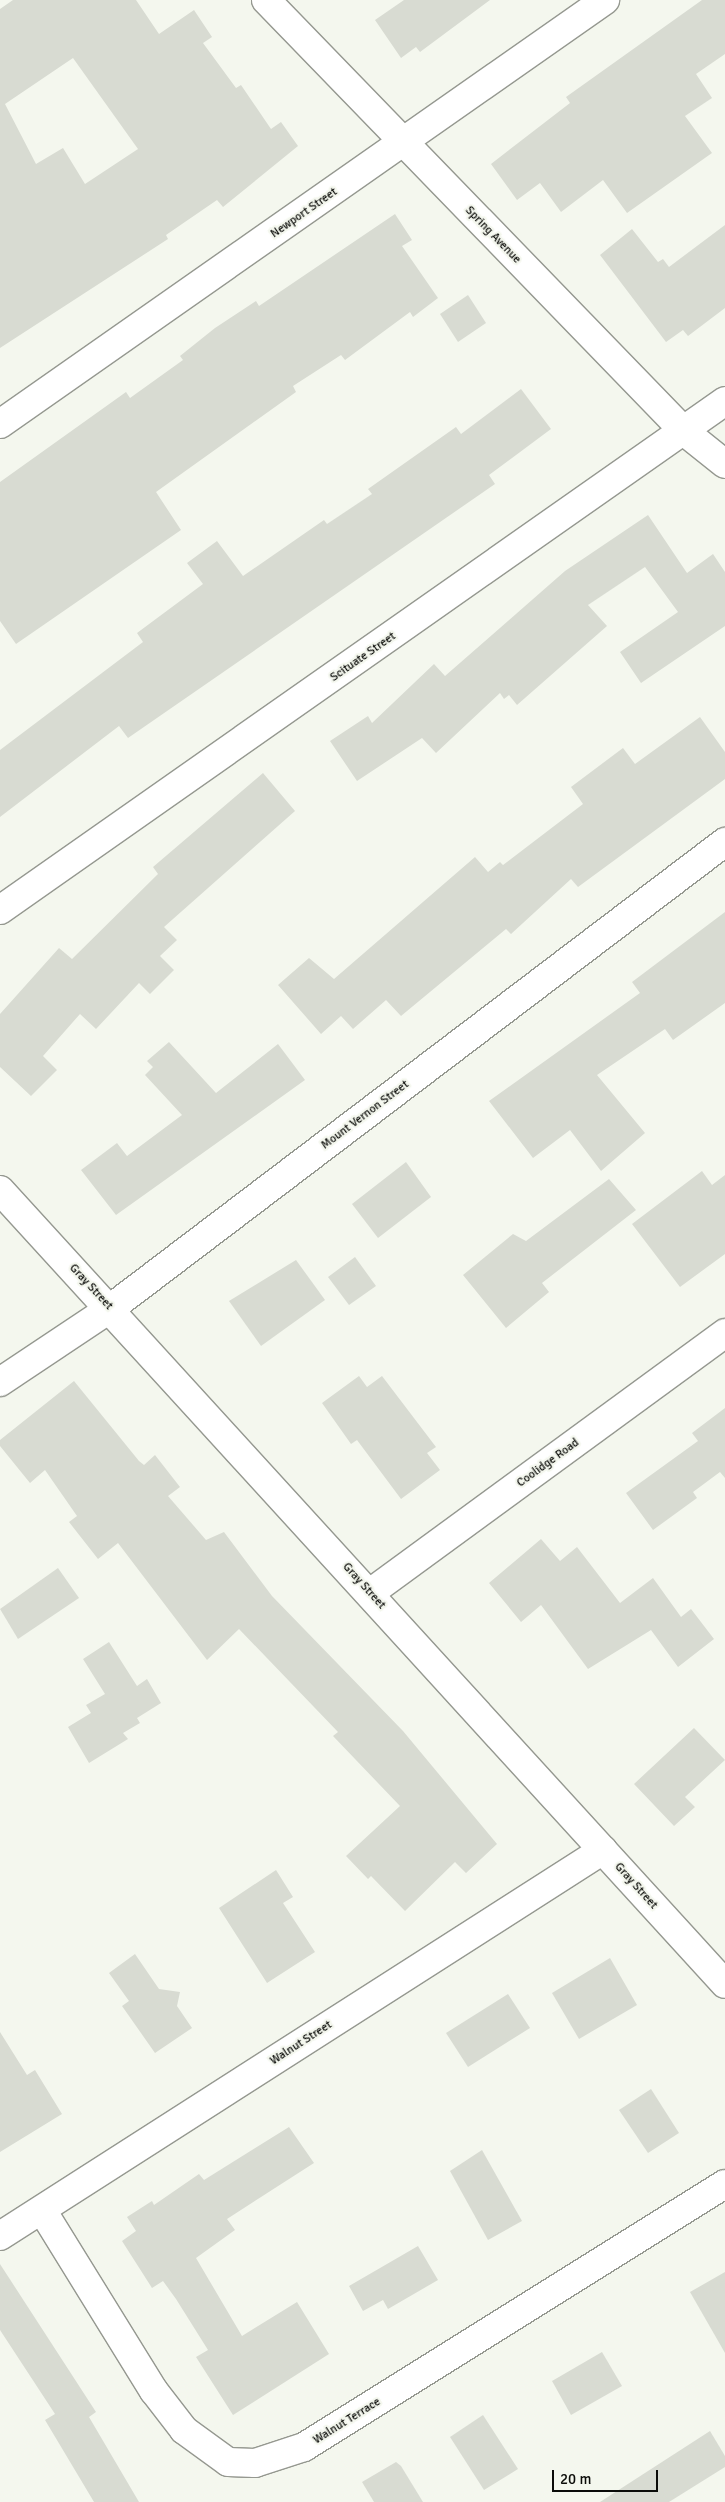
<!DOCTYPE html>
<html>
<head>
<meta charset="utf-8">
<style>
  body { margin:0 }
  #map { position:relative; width:725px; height:2502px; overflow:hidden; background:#f4f7ee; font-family:Signika,sans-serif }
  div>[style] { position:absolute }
  .building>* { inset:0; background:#d8dbd2 }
  .roads { filter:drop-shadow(1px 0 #959890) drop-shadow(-1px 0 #959890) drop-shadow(0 1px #959890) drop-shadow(0 -1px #959890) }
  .street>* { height:28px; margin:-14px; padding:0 14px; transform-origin:14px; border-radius:14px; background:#fff }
  .secondary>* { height:28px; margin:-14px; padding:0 14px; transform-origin:14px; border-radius:14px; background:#fff }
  span { translate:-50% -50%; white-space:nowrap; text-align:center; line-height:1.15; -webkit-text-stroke:4.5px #f4f7ee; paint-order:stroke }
  .street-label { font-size:12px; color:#0b0c09 }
  .scale { position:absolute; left:552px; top:2470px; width:106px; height:22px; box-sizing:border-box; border:2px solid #0b0c09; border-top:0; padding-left:6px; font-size:15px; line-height:18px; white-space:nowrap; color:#0b0c09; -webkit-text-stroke:4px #f4f7ee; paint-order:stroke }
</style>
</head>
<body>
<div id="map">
  <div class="building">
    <div style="clip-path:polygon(evenodd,13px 0,136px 0,159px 34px,194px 10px,212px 37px,203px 43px,236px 88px,241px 85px,271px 129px,281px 122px,298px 146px,223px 207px,217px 200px,166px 235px,168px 239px,0 348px,0 9px,13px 0,73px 58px,138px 149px,85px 184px,63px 148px,36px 164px,5px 104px,73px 58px)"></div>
    <div style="clip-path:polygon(404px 0,490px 0,420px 52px,416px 47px,401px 58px,375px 20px)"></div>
    <div style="clip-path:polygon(702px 0,725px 0,725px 54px,696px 74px,712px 98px,685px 116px,712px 153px,627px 213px,603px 180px,561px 212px,540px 183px,517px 200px,491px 164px,570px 103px,566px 97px)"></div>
    <div style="clip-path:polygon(395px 214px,412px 240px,402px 246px,438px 298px,413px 317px,410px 312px,345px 360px,341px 355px,293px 386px,296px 392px,156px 492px,181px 530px,16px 644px,0 621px,0 482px,126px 392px,130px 398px,183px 360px,180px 356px,215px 328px,256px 301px,259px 306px)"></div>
    <div style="clip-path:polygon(725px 225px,725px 308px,688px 336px,683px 330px,666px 342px,600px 255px,632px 229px,658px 262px,663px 259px,669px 267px)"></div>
    <div style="clip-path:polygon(468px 295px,486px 323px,458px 342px,440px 314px)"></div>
    <div style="clip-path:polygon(521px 389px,551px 429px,489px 475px,495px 484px,128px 738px,119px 726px,0 817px,0 750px,143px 642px,137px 633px,203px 584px,187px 563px,217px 541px,243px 576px,324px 520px,327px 524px,372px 494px,368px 489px,456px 427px,461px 434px)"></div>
    <div style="clip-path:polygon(648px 515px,687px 573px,713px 554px,725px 572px,725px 626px,641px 683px,620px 652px,678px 612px,645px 567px,588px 605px,607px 626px,517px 705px,509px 695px,504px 699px,500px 693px,436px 753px,422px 738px,357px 781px,330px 741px,368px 716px,372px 723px,434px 664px,445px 676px,565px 571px)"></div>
    <div style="clip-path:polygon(700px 717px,725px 752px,725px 779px,578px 887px,571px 879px,511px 934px,506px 929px,401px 1016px,386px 1000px,353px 1029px,341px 1016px,321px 1034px,278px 985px,309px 958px,334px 979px,475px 857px,488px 872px,500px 862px,503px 865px,583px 804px,571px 787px,623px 748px,635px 764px)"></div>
    <div style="clip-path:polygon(263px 773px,295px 811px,164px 927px,177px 940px,160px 956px,174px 970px,150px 994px,139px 983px,96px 1029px,80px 1014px,43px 1056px,57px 1070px,31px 1096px,0 1067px,0 1014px,59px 948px,72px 959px,158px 874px,153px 867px)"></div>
    <div style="clip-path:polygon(725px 912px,725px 1003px,673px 1040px,665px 1029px,597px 1075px,645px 1133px,601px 1171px,570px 1130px,533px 1158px,489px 1101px,640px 993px,632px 982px)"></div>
    <div style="clip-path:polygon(169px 1042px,216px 1093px,278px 1044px,305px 1080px,116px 1215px,81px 1170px,117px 1143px,127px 1156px,182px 1115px,145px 1075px,153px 1067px,147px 1061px)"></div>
    <div style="clip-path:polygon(406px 1162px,431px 1197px,378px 1238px,352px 1204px)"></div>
    <div style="clip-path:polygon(702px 1171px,712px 1185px,725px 1175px,725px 1254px,680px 1287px,632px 1224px)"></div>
    <div style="clip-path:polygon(609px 1179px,636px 1210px,542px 1283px,549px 1292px,506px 1328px,463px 1275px,513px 1234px,526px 1241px)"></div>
    <div style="clip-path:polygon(355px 1257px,376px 1286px,349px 1305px,328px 1277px)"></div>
    <div style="clip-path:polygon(296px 1260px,325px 1300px,261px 1346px,229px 1301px)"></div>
    <div style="clip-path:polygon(359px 1376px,367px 1387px,382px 1376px,436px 1447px,427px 1453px,440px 1470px,401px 1499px,357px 1440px,351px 1444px,322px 1403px)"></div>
    <div style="clip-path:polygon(74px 1381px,139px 1461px,144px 1465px,155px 1455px,180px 1487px,168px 1496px,206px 1540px,224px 1532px,272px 1596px,403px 1731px,497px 1844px,466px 1873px,455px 1862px,405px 1911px,371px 1876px,368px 1879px,346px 1856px,400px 1806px,333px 1736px,338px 1732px,239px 1629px,207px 1660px,118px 1543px,98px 1559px,69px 1522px,77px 1516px,45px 1470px,30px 1483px,0 1446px,0 1440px)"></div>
    <div style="clip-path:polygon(725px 1408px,725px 1478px,720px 1472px,693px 1492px,697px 1498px,653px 1530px,626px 1493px,698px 1441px,692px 1433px)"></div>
    <div style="clip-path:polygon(541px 1539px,560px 1561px,577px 1547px,620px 1603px,653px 1578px,681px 1617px,691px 1609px,714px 1639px,678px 1667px,651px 1630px,588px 1669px,541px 1605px,521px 1622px,489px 1583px)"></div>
    <div style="clip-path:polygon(58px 1568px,79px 1598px,18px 1639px,0 1609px)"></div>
    <div style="clip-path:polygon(109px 1642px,137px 1686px,147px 1679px,161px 1703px,137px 1718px,140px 1723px,123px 1733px,128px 1739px,89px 1763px,68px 1727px,91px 1713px,86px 1705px,105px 1694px,83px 1659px)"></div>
    <div style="clip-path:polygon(694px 1728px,725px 1760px,685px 1797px,695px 1807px,674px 1826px,634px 1784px)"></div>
    <div style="clip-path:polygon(276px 1870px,293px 1897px,283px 1903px,315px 1952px,267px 1983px,219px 1908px)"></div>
    <div style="clip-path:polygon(135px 1954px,159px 1989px,180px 1992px,177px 2006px,192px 2028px,155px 2053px,122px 2006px,129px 2001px,109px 1973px)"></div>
    <div style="clip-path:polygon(610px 1958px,637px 2005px,579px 2039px,552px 1993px)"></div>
    <div style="clip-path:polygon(508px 1994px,530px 2028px,468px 2067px,446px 2033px)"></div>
    <div style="clip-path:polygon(0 2032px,27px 2075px,35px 2070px,62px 2114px,0 2152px)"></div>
    <div style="clip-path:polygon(651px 2089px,679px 2133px,648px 2153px,619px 2110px)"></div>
    <div style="clip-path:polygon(289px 2127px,314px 2163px,227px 2219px,235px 2230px,196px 2258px,242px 2336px,297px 2302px,329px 2354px,233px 2415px,196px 2357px,208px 2350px,176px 2299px,163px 2281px,152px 2288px,122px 2241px,136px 2231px,127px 2217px,152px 2201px,154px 2205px,199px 2174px,204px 2180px)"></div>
    <div style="clip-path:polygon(482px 2150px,522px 2221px,488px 2240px,450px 2171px)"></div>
    <div style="clip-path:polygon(418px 2246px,438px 2280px,388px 2309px,383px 2300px,363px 2311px,349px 2286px)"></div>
    <div style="clip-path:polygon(0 2264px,96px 2412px,89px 2417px,139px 2502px,94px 2502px,45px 2420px,55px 2414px,0 2330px)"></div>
    <div style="clip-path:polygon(725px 2272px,725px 2353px,690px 2292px)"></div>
    <div style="clip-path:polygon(602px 2352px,622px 2386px,571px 2415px,552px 2381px)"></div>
    <div style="clip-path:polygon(483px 2415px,518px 2469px,484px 2490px,450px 2437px)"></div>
    <div style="clip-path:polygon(710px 2431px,725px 2456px,725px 2467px,669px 2502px,600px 2502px)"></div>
    <div style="clip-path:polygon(396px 2462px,401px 2466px,423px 2502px,374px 2502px,362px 2482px)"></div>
  </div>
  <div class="roads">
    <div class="street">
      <div style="left:266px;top:0;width:602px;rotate:45.88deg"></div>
      <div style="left:685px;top:432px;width:51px;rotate:38.7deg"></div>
      <div style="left:0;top:424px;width:739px;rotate:-35.02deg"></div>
      <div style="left:0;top:910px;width:886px;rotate:-35.07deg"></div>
      <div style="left:0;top:1382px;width:133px;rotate:-33.7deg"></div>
      <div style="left:111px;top:1308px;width:771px;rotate:-37.2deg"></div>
      <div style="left:370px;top:1593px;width:440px;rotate:-36.2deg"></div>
      <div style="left:42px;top:2210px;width:213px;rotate:58.3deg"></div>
      <div style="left:154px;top:2391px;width:49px;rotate:52.4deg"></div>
      <div style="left:184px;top:2430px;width:54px;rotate:36deg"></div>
      <div style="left:228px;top:2462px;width:27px;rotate:2deg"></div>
      <div style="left:255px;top:2463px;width:52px;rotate:-18.1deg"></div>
      <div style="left:304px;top:2447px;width:496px;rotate:-32deg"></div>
      <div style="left:0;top:2236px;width:716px;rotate:-32.62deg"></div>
    </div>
    <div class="secondary">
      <div style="left:0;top:1190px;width:1075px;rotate:47.6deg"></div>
    </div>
  </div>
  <div class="street-label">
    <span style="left:304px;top:213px;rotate:-35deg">Newport Street</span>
    <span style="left:493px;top:235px;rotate:46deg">Spring Avenue</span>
    <span style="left:363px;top:657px;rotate:-35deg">Scituate Street</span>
    <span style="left:365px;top:1115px;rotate:-37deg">Mount Vernon Street</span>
    <span style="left:91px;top:1287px;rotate:47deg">Gray Street</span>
    <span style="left:548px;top:1463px;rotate:-36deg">Coolidge Road</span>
    <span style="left:364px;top:1586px;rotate:48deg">Gray Street</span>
    <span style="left:636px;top:1886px;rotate:48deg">Gray Street</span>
    <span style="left:301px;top:2043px;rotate:-33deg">Walnut Street</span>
    <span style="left:347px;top:2421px;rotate:-32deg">Walnut Terrace</span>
  </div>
  <div class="scale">20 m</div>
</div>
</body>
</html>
